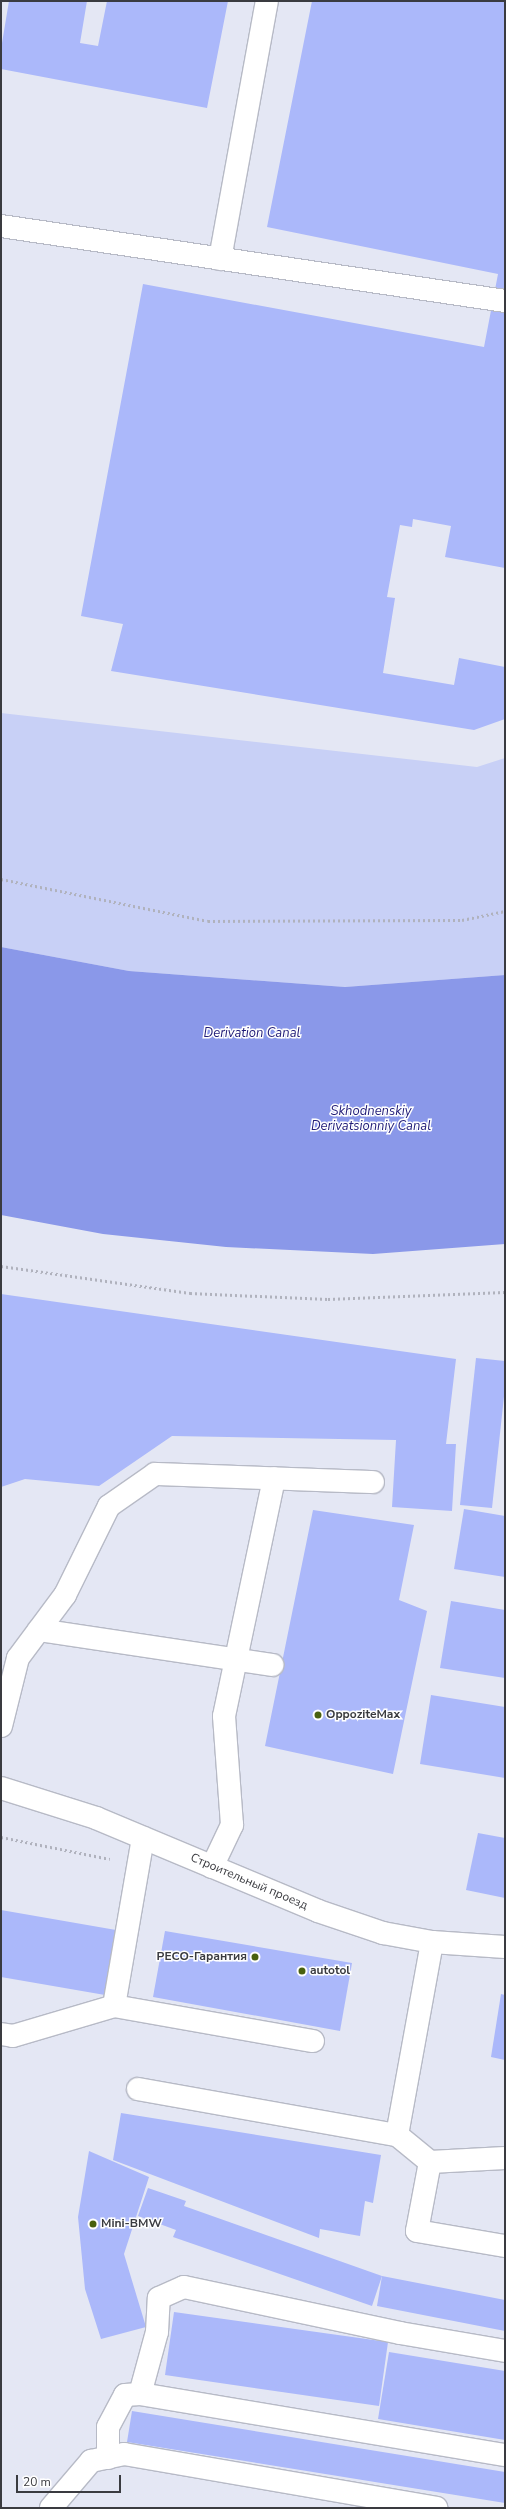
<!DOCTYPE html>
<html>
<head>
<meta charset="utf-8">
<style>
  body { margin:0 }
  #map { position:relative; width:506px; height:2509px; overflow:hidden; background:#e4e7f4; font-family:"Nunito Sans",sans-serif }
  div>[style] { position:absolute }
  .green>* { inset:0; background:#c8d0f6 }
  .water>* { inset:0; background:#8a98e9 }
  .building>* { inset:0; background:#abb8fa }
  .path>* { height:2.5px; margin-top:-1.25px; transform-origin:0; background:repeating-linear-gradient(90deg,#b0b2bd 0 2px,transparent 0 5px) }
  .roads { filter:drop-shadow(1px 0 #b7bac6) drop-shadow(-1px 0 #b7bac6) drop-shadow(0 1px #b7bac6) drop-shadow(0 -1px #b7bac6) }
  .minor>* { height:22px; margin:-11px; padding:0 11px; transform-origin:11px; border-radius:11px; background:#fff }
  .dots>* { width:11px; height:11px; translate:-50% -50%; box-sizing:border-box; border:2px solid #fff; border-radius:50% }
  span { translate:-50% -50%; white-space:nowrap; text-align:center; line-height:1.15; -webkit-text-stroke:3px #fff; paint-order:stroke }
  .poi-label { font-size:12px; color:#3a3b40; font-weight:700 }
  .left { translate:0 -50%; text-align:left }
  .right { translate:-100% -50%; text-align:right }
  .street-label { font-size:12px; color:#3a3b40 }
  .water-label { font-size:13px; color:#211c78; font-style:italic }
  .frame { position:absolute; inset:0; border:2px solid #3a3b40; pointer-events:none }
  .scale { position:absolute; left:16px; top:2475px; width:105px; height:18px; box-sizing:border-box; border:2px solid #3a3b40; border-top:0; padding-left:5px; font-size:12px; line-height:14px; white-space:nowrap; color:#3a3b40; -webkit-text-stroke:3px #fff; paint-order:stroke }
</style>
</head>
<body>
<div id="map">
  <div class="green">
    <div style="clip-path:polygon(1px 713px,477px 767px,505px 758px,505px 975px,345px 987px,129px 971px,1px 947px)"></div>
  </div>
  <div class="water">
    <div style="clip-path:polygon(1px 947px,129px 971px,345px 987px,505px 975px,505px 1244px,373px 1254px,226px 1247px,103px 1234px,1px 1215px)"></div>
  </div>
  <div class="building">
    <div style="clip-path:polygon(9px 1px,87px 1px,80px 43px,98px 46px,107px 1px,228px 1px,207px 108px,1px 69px,1px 49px)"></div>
    <div style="clip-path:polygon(312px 1px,505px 1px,505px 568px,445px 557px,451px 526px,413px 519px,412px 527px,400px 525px,387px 597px,395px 598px,383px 673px,454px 685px,459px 658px,505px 667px,505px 719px,474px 730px,111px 671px,123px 624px,81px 616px,143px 284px,484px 347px,498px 274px,267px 227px)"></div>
    <div style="clip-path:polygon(1px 1294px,456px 1359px,446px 1444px,456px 1444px,452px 1511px,392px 1507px,396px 1440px,172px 1436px,99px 1486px,25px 1479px,1px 1487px)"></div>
    <div style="clip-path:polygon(476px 1358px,505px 1361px,505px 1387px,492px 1508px,460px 1505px)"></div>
    <div style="clip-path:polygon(464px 1509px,505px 1516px,505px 1577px,454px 1569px)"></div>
    <div style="clip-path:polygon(313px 1510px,414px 1525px,399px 1600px,427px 1611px,393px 1774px,265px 1746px)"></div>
    <div style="clip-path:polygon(451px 1601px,505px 1610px,505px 1678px,440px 1668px)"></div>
    <div style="clip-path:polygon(431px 1695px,505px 1707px,505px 1778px,420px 1764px)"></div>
    <div style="clip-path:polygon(478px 1833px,505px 1838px,505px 1898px,466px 1890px)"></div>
    <div style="clip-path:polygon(1px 1910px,116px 1930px,105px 1995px,1px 1977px)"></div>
    <div style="clip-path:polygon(165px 1931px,352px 1963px,340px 2031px,153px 1997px)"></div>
    <div style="clip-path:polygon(501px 1994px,505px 1995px,505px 2060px,491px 2057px)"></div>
    <div style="clip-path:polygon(121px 2113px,381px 2155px,373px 2203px,365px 2201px,360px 2236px,320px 2229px,319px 2238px,113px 2160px)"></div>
    <div style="clip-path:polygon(89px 2151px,149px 2177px,124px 2254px,146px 2327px,101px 2339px,85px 2289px,78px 2217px)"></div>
    <div style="clip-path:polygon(148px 2188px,186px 2201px,184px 2206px,382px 2276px,372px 2306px,173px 2237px,176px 2230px,138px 2216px)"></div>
    <div style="clip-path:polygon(382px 2276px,505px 2300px,505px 2331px,377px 2306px)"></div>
    <div style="clip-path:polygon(174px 2312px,388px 2342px,379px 2406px,165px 2375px)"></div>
    <div style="clip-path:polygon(389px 2352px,505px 2371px,505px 2440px,378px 2419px)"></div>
    <div style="clip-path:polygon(132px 2411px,505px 2472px,505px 2503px,127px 2442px)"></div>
  </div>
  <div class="path">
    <div style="left:1px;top:879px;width:211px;rotate:11.5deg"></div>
    <div style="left:208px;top:921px;width:254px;rotate:-0.2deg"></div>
    <div style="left:462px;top:920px;width:44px;rotate:-11.8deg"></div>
    <div style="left:1px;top:1266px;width:191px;rotate:8.1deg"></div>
    <div style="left:190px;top:1293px;width:138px;rotate:2.5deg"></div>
    <div style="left:328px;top:1299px;width:177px;rotate:-2.3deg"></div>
    <div style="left:1px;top:1837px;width:111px;rotate:11.4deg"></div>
  </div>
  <div class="roads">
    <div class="minor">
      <div style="left:1px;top:226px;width:510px;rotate:8.46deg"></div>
      <div style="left:220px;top:259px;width:262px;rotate:-79.7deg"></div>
      <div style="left:39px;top:1630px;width:236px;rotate:8.5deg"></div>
      <div style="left:1px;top:1726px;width:70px;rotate:-76deg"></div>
      <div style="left:18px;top:1658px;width:79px;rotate:-53.3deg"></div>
      <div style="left:65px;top:1595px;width:99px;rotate:-63.7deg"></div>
      <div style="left:109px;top:1506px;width:56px;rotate:-34.8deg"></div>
      <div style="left:155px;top:1474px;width:218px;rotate:2.1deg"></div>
      <div style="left:1px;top:1788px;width:100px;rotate:17.5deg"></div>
      <div style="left:96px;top:1818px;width:241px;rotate:22.7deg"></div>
      <div style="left:318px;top:1911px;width:69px;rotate:18.7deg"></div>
      <div style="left:383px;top:1933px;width:50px;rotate:10.4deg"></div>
      <div style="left:432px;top:1942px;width:73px;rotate:3.9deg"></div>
      <div style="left:143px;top:1838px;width:170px;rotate:99.8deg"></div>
      <div style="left:114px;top:2006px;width:202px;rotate:10deg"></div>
      <div style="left:212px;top:1867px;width:47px;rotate:-64.5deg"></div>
      <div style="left:232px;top:1825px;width:109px;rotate:-94.2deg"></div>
      <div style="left:224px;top:1716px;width:243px;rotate:-78.1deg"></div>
      <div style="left:1px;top:2034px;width:12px;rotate:9deg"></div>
      <div style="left:13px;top:2036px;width:105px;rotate:-16.5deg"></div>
      <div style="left:138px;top:2089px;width:263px;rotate:10.1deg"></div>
      <div style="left:397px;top:2135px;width:196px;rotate:-79.7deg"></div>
      <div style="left:397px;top:2135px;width:43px;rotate:39.3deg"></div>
      <div style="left:430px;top:2162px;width:70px;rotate:100.7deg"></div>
      <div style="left:417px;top:2231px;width:89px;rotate:9.7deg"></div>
      <div style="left:430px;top:2162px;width:75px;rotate:-3.1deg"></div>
      <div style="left:140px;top:2394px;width:64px;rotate:-74.7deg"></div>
      <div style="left:157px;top:2332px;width:34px;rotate:-87deg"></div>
      <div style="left:159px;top:2298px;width:27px;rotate:-24deg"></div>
      <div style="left:184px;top:2287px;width:221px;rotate:12deg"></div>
      <div style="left:400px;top:2333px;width:107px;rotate:9.7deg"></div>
      <div style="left:108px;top:2458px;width:31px;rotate:-90deg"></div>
      <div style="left:108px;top:2427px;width:36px;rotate:-62deg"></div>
      <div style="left:125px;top:2395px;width:15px;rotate:-4deg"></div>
      <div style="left:140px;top:2394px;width:370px;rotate:9.5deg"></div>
      <div style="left:51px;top:2508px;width:62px;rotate:-49.6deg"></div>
      <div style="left:91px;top:2461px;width:34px;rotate:-12deg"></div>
      <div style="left:124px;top:2454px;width:317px;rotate:9.8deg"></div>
    </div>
  </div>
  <div class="dots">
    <div style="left:318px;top:1715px;background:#49610f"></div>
    <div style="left:255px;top:1957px;background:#49610f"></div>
    <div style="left:302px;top:1971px;background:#49610f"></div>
    <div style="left:93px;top:2224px;background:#49610f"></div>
  </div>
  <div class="poi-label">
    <span class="left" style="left:326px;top:1715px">OppoziteMax</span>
    <span class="right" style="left:247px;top:1957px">РЕСО-Гарантия</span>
    <span class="left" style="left:310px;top:1971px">autotol</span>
    <span class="left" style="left:101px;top:2224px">Mini-BMW</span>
  </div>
  <div class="street-label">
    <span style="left:249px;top:1882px;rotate:23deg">Строительный проезд</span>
  </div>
  <div class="water-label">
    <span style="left:252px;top:1033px">Derivation Canal</span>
    <span style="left:371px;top:1119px">Skhodnenskiy<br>Derivatsionniy Canal</span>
  </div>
  <div class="frame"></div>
  <div class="scale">20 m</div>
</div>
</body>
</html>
